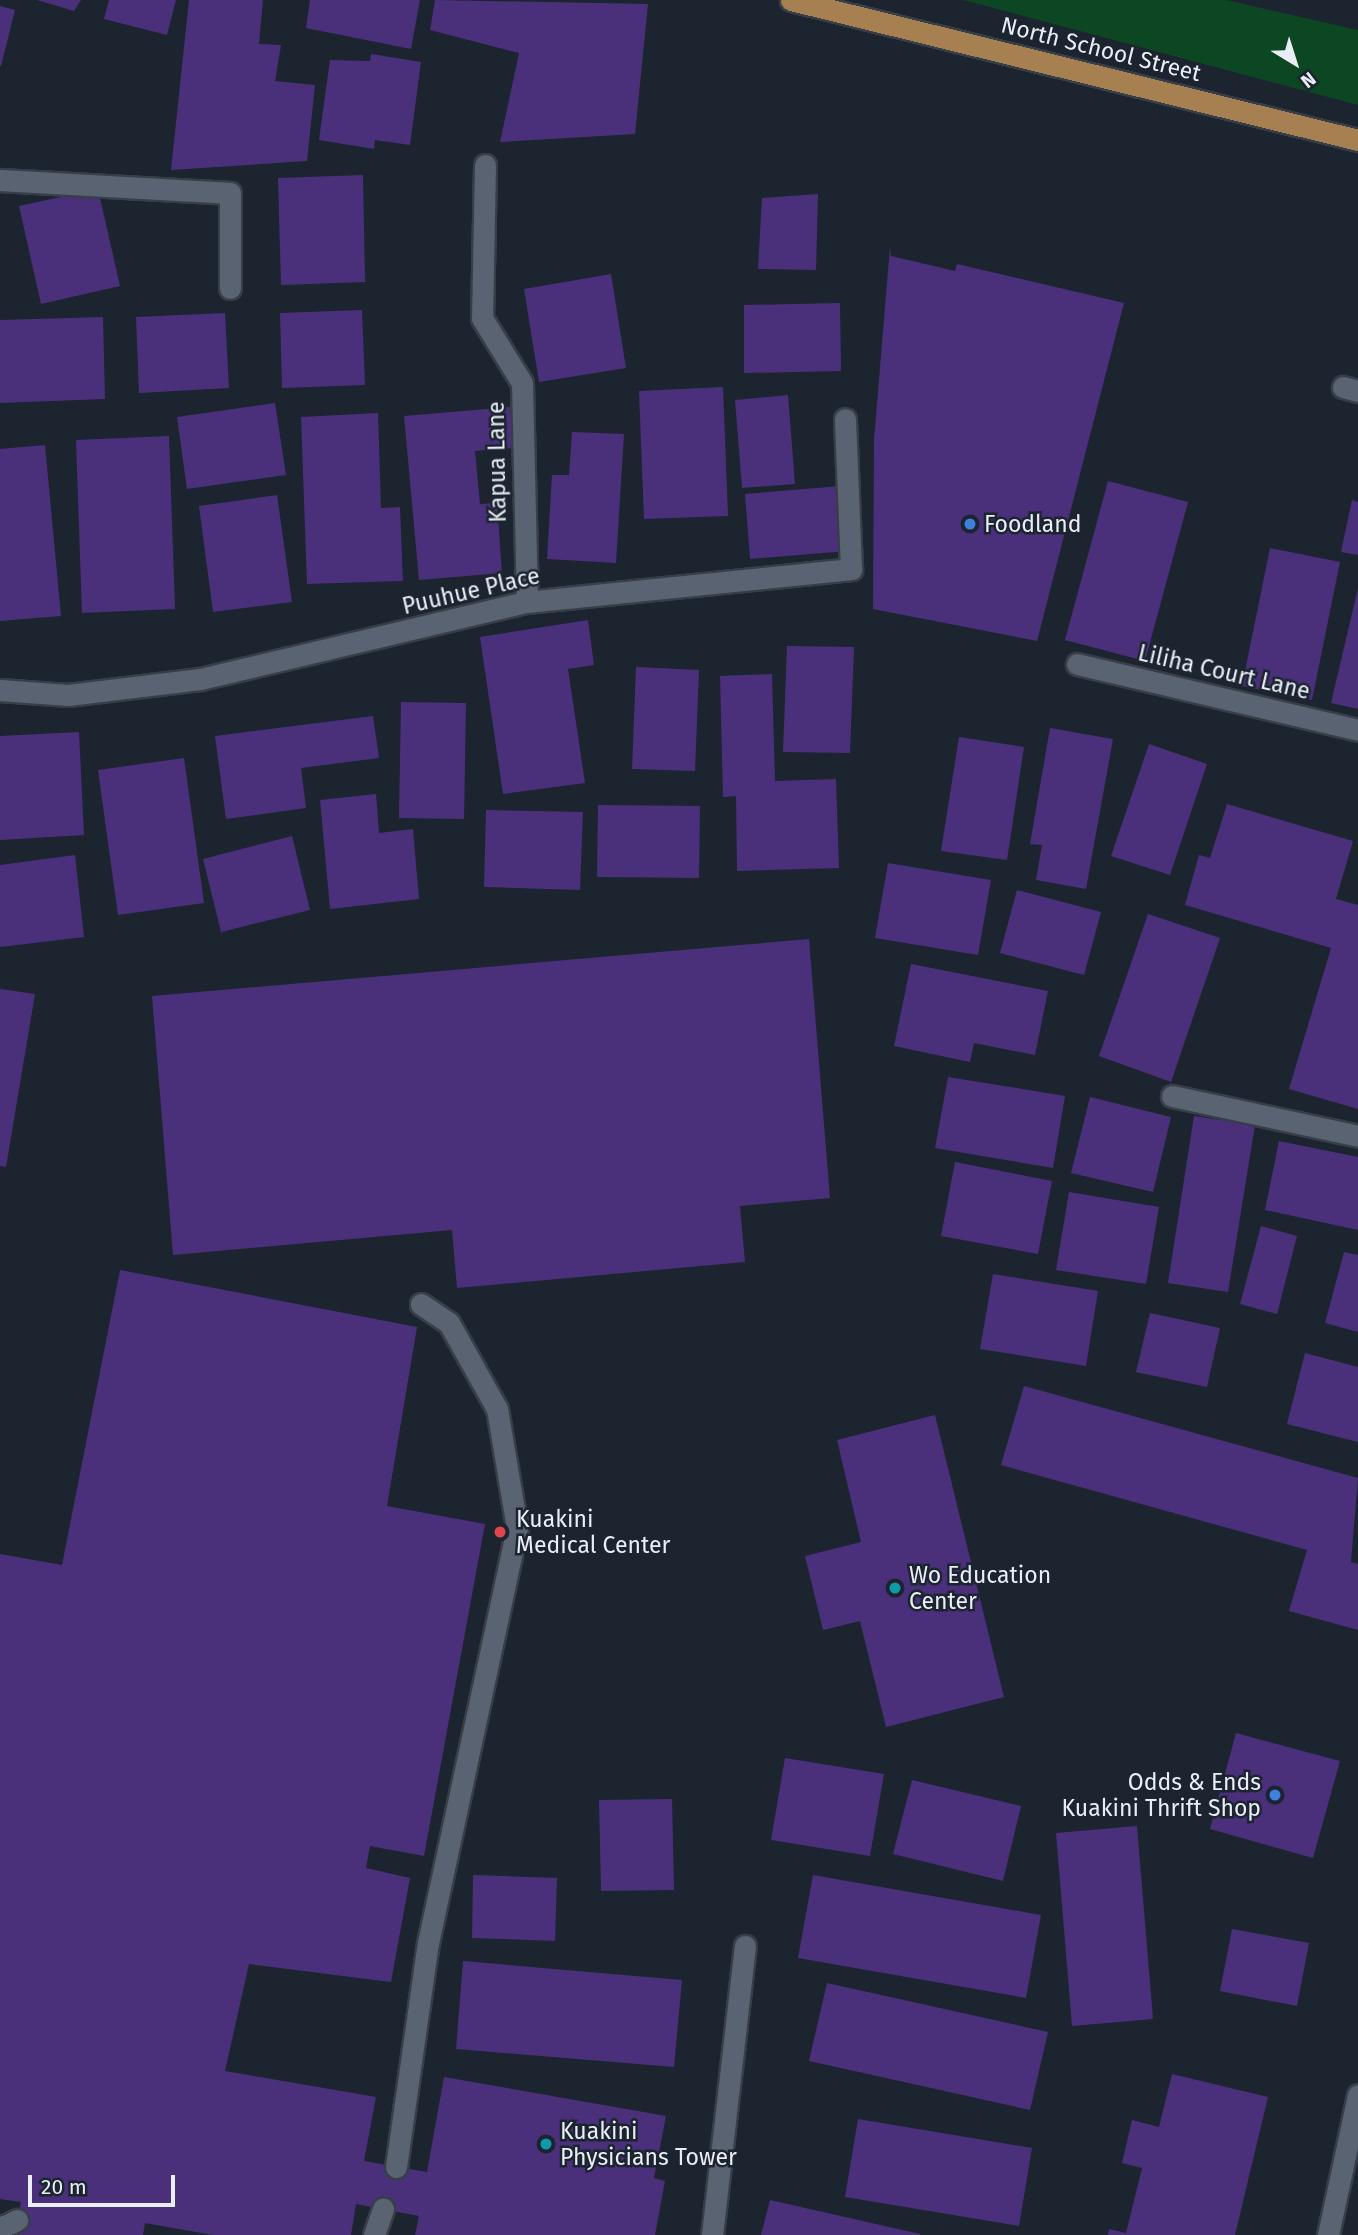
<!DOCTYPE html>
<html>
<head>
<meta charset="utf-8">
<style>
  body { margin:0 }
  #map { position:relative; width:1358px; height:2235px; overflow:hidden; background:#1c2430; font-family:"Fira Sans",sans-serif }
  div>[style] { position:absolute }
  .green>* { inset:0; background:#0c4623 }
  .building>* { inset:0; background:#4a307a }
  .roads { filter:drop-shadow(2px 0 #383e48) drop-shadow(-2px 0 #383e48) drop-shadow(0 2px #383e48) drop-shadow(0 -2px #383e48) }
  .service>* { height:21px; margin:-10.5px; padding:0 10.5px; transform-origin:10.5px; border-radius:10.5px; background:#5a6371 }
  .minor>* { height:21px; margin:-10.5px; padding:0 10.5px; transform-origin:10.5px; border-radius:10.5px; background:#5a6371 }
  .tertiary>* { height:21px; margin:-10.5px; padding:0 10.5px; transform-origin:10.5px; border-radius:10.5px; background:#5a6371 }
  .primary>* { height:21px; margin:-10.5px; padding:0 10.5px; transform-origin:10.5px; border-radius:10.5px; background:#a78051 }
  .dots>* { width:19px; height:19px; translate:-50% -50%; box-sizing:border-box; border:4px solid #1c2430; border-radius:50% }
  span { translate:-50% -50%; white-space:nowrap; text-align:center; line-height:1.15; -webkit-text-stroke:5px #1c2430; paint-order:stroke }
  .street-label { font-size:23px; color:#e9eef6 }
  .poi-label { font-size:23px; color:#e9eef6 }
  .left { translate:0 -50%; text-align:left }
  .right { translate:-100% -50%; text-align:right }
  .north { position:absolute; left:1260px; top:28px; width:70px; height:70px; -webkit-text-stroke:5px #1c2430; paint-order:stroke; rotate:142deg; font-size:19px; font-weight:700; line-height:28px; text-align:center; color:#e9eef6 }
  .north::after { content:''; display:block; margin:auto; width:24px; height:32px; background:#e9eef6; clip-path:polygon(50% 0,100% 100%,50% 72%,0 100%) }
  .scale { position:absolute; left:28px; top:2175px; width:147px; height:32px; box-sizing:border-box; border:4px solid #e9eef6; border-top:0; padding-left:9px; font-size:21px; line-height:24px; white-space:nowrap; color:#e9eef6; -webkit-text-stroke:5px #1c2430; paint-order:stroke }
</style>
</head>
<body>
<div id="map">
  <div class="green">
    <div style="clip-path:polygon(963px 0,1226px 0,1358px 30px,1358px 105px)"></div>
  </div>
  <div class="building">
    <div style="clip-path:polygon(37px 0,81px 0,74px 11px)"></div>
    <div style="clip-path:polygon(109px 0,176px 0,167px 35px,104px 19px)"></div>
    <div style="clip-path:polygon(189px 0,263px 0,259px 44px,281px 45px,275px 81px,315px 85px,307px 161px,171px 170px)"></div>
    <div style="clip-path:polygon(310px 0,420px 0,411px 49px,306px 28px)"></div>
    <div style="clip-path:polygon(435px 0,648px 4px,635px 134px,500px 142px,519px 53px,430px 30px)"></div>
    <div style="clip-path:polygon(0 6px,15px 10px,1px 66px,0 66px)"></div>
    <div style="clip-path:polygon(371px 54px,421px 62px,410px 145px,375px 140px,374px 149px,319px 140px,330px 60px,370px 61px)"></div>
    <div style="clip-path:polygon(363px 175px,365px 282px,281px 285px,278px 178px)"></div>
    <div style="clip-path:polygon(98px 189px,120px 286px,41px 304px,19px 206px)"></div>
    <div style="clip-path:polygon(818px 194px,816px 270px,758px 269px,762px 198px)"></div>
    <div style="clip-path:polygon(890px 247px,891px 256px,955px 271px,957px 264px,1124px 303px,1037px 641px,873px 609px,874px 440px)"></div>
    <div style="clip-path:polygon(611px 274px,626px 368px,539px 382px,524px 289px)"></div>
    <div style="clip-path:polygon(840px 303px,841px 371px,744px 373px,744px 305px)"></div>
    <div style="clip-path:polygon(362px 310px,365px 385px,282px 388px,280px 313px)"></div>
    <div style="clip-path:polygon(225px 313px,229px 388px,139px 393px,136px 317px)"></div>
    <div style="clip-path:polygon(103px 317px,105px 399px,0 403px,0 320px)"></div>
    <div style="clip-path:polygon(723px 387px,728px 516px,644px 519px,639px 391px)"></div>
    <div style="clip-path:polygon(788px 395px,795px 484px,742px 488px,735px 400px)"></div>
    <div style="clip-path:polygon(275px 403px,286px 475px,187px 489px,177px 417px)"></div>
    <div style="clip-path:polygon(511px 407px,514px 448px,475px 451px,480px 504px,497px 503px,502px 573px,419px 580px,404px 416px)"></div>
    <div style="clip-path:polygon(378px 413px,381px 508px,400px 507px,403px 581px,307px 584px,301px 417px)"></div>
    <div style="clip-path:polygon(572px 432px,624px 434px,616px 563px,547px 559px,552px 475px,569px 475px)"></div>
    <div style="clip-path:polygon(169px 436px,175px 609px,82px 613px,76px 440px)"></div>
    <div style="clip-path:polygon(45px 445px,61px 616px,0 621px,0 449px)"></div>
    <div style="clip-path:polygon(1108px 481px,1188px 502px,1145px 661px,1065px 640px)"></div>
    <div style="clip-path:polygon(841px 486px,847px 551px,750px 559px,745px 494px)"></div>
    <div style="clip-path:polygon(277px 495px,292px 602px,213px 612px,199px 506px)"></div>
    <div style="clip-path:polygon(1352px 500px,1358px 502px,1358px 555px,1341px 552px)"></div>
    <div style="clip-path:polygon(1270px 548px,1340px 562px,1312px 700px,1242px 686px)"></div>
    <div style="clip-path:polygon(1358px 588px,1358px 709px,1331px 703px)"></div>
    <div style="clip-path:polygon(588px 620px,594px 665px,568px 669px,585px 783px,503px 794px,480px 637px)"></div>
    <div style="clip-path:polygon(787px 646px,854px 647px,850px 753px,783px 752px)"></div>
    <div style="clip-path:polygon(636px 667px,699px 670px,695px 771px,632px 769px)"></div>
    <div style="clip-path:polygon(772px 674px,775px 781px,836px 779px,839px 868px,737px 871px,736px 796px,723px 797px,720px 676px)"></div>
    <div style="clip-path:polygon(401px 702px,466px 703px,464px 819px,399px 818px)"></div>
    <div style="clip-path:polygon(373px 716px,379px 758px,301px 768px,306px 808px,226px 819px,215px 736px)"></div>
    <div style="clip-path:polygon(1050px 728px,1113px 739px,1086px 889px,1036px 880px,1042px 845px,1030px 844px)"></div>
    <div style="clip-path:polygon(79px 732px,84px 835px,0 840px,0 736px)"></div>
    <div style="clip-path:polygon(959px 737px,1024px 747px,1007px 860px,941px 851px)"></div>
    <div style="clip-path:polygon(1149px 744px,1207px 764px,1170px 875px,1111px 856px)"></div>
    <div style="clip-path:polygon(184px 758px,204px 903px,118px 915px,98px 770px)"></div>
    <div style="clip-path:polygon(376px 794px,379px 833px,413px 829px,419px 899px,330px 909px,320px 800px)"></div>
    <div style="clip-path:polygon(1227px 804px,1353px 841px,1336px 899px,1358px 905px,1358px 1109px,1289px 1089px,1331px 948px,1185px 905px,1199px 855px,1210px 858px)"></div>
    <div style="clip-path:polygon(598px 805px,700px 806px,699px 878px,597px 877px)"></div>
    <div style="clip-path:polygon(486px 810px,583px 812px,580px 890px,484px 887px)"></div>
    <div style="clip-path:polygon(292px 836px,310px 910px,221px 932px,203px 859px)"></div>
    <div style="clip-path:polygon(75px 855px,84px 937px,0 947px,0 865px)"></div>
    <div style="clip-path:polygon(888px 863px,991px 880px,978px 955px,875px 938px)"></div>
    <div style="clip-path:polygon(1017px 890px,1101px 912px,1084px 975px,1000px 953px)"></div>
    <div style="clip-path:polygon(1148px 914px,1220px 938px,1171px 1082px,1099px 1056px)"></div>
    <div style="clip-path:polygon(809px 939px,830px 1198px,740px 1206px,745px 1262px,457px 1288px,452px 1230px,173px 1255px,152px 996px)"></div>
    <div style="clip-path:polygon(911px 964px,1048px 991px,1035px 1055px,974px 1043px,970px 1062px,894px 1046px)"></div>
    <div style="clip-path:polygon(0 989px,35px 994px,6px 1167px,0 1166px)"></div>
    <div style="clip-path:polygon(948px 1077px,1065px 1096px,1053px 1168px,935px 1148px)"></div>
    <div style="clip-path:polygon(1090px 1097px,1171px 1117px,1153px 1192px,1071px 1173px)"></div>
    <div style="clip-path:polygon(1194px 1116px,1255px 1125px,1228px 1292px,1168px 1283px)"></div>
    <div style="clip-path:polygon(1279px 1141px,1358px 1157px,1358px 1230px,1265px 1210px)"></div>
    <div style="clip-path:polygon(955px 1162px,1052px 1181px,1038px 1254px,941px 1236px)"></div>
    <div style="clip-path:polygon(1069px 1192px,1159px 1207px,1146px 1284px,1056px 1270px)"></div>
    <div style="clip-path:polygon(1261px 1226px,1297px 1236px,1277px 1314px,1240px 1304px)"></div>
    <div style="clip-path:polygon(1344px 1252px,1358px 1255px,1358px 1332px,1325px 1323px)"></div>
    <div style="clip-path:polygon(120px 1270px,417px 1327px,387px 1506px,485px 1524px,424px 1856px,370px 1846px,366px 1868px,410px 1878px,391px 1982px,249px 1964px,225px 2071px,376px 2097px,364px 2161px,427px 2172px,444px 2077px,666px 2116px,654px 2178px,665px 2181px,655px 2235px,415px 2235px,419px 2216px,356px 2204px,351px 2235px,213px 2235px,145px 2223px,143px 2235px,14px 2235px,21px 2202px,0 2199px,0 1554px,62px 1565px)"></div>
    <div style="clip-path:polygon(993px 1274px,1098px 1291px,1086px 1366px,980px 1349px)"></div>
    <div style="clip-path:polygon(1150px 1313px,1220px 1328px,1207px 1387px,1136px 1372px)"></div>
    <div style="clip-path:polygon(1305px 1353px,1358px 1367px,1358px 1442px,1287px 1424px)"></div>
    <div style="clip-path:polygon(1024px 1386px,1358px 1478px,1351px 1562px,1358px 1564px,1358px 1630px,1289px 1611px,1307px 1550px,1001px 1465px)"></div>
    <div style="clip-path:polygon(935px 1415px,1004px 1697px,886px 1727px,860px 1621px,823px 1630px,805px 1556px,861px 1542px,837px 1440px)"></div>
    <div style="clip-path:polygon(1236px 1733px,1340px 1761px,1313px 1858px,1210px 1829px)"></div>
    <div style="clip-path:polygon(785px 1758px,884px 1774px,870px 1856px,771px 1840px)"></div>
    <div style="clip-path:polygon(912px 1780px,1021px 1806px,1003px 1881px,893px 1854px)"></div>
    <div style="clip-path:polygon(672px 1799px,674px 1890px,601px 1891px,599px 1800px)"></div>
    <div style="clip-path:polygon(1137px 1826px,1153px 2019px,1072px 2026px,1056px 1833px)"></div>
    <div style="clip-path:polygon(473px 1875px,557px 1878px,555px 1941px,472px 1938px)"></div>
    <div style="clip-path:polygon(813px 1875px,1041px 1915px,1026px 1998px,798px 1958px)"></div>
    <div style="clip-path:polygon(1232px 1929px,1309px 1943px,1297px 2006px,1220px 1991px)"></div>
    <div style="clip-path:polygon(463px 1961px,682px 1980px,674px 2067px,456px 2049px)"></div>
    <div style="clip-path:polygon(827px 1983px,1048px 2032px,1030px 2110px,809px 2061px)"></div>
    <div style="clip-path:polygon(1172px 2074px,1268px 2097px,1235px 2235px,1108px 2235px,1109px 2229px,1126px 2233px,1142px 2168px,1122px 2163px,1132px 2120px,1159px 2127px)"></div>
    <div style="clip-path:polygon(858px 2119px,1032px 2148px,1019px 2226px,845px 2197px)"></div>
    <div style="clip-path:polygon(770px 2200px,920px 2234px,920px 2235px,761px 2235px)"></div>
  </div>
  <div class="roads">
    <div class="service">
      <div style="left:0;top:180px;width:230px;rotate:3.2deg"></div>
      <div style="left:230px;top:193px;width:95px;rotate:90deg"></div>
      <div style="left:1343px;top:387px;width:16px;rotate:15deg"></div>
      <div style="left:396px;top:2167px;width:226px;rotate:-81.9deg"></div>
      <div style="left:428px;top:1943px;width:424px;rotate:-77.9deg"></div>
      <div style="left:517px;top:1528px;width:121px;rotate:-99.5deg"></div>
      <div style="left:497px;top:1409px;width:98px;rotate:-119.2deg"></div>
      <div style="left:449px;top:1323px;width:34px;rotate:-146deg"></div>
      <div style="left:0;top:2228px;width:19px;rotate:-25deg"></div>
      <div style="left:374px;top:2235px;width:28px;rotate:-71deg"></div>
    </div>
    <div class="minor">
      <div style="left:485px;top:165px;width:153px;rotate:91.1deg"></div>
      <div style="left:482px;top:318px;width:76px;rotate:58.4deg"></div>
      <div style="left:522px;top:383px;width:219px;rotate:88.7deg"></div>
      <div style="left:1077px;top:664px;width:289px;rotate:13.2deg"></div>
      <div style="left:0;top:690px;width:68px;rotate:4.2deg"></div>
      <div style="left:68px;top:695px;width:133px;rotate:-6.9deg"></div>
      <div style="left:200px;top:679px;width:336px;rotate:-13.3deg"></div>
      <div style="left:527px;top:602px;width:326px;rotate:-5.8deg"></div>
      <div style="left:851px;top:569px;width:150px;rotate:-92.3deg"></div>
      <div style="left:1172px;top:1096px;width:190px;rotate:12.1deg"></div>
      <div style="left:712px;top:2235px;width:291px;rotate:-83.5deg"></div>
    </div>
    <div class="tertiary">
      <div style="left:1328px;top:2235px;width:143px;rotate:-77.9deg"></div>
    </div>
    <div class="primary">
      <div style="left:791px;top:0;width:584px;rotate:13.87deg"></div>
    </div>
  </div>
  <div class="dots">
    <div style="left:970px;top:524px;background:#3f7fe0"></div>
    <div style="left:500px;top:1532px;background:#e0444e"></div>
    <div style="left:895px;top:1588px;background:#0f9aa8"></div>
    <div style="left:1275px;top:1795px;background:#3f7fe0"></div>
    <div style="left:546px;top:2144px;background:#0f9aa8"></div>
  </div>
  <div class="street-label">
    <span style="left:1101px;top:49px;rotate:14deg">North School Street</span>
    <span style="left:497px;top:462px;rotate:-91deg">Kapua Lane</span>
    <span style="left:471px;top:591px;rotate:-13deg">Puuhue Place</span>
    <span style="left:1224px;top:672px;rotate:13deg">Liliha Court Lane</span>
  </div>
  <div class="poi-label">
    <span class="left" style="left:984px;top:524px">Foodland</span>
    <span class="left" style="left:516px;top:1532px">Kuakini<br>Medical Center</span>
    <span class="left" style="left:909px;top:1588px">Wo Education<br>Center</span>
    <span class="right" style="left:1261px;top:1795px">Odds &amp; Ends<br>Kuakini Thrift Shop</span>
    <span class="left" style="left:560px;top:2144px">Kuakini<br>Physicians Tower</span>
  </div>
  <div class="north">N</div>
  <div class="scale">20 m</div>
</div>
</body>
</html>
